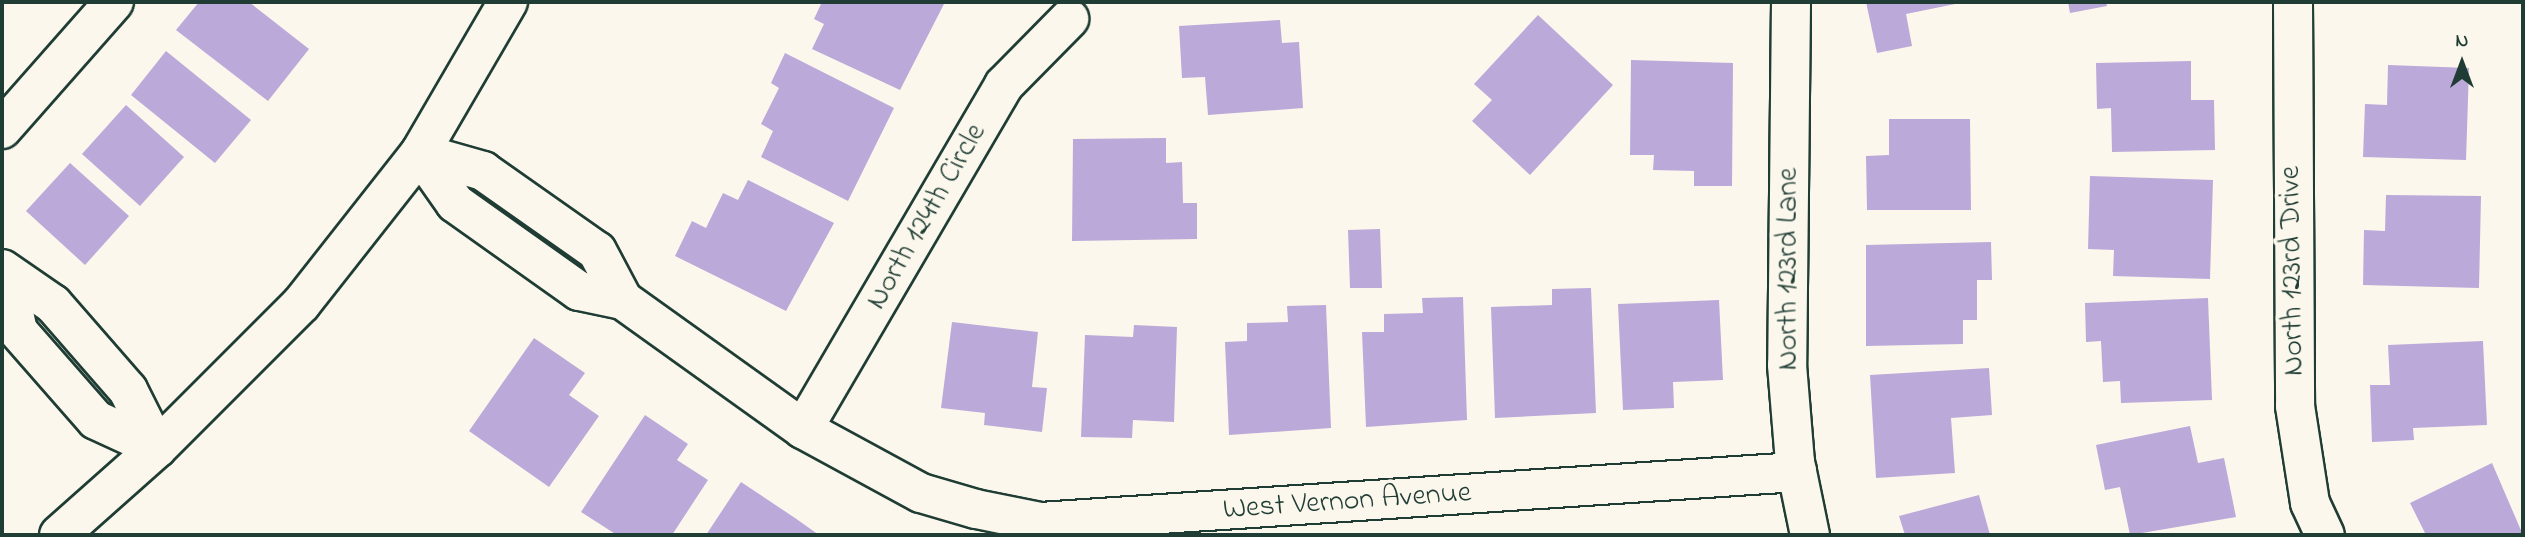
<!DOCTYPE html>
<html>
<head>
<meta charset="utf-8">
<style>
  body { margin:0 }
  #map { position:relative; width:2525px; height:537px; overflow:hidden; background:#fbf7ec; font-family:"Indie Flower",sans-serif }
  div>[style] { position:absolute }
  .building>* { inset:0; background:#bba9d9 }
  .roads { filter:drop-shadow(2px 0 #1f3d34) drop-shadow(-2px 0 #1f3d34) drop-shadow(0 2px #1f3d34) drop-shadow(0 -2px #1f3d34) }
  .street>* { height:38px; margin:-19px; padding:0 19px; transform-origin:19px; border-radius:19px; background:#fbf7ec }
  .secondary>* { height:38px; margin:-19px; padding:0 19px; transform-origin:19px; border-radius:19px; background:#fbf7ec }
  span { translate:-50% -50%; white-space:nowrap; text-align:center; line-height:1.15; -webkit-text-stroke:7px #fbf7ec; paint-order:stroke }
  .street-label { font-size:30px; color:#1f3d34 }
  .frame { position:absolute; inset:0; border:4px solid #1f3d34; pointer-events:none }
  .north { position:absolute; left:2427px; top:28px; width:70px; height:70px; -webkit-text-stroke:5px #fbf7ec; paint-order:stroke; rotate:0deg; font-size:19px; font-weight:700; line-height:28px; text-align:center; color:#1f3d34 }
  .north::after { content:''; display:block; margin:auto; width:24px; height:32px; background:#1f3d34; clip-path:polygon(50% 0,100% 100%,50% 72%,0 100%) }
</style>
</head>
<body>
<div id="map">
  <div class="building">
    <div style="clip-path:polygon(199px 2px,249px 2px,309px 49px,268px 101px,176px 30px)"></div>
    <div style="clip-path:polygon(822px 2px,945px 2px,900px 90px,812px 49px,824px 24px,814px 19px)"></div>
    <div style="clip-path:polygon(1866px 2px,1960px 2px,1960px 3px,1906px 14px,1912px 46px,1877px 53px)"></div>
    <div style="clip-path:polygon(2068px 2px,2106px 2px,2107px 6px,2070px 13px)"></div>
    <div style="clip-path:polygon(1538px 15px,1613px 85px,1530px 175px,1472px 121px,1492px 100px,1474px 84px)"></div>
    <div style="clip-path:polygon(1280px 20px,1282px 43px,1299px 42px,1303px 108px,1208px 115px,1205px 77px,1182px 78px,1179px 26px)"></div>
    <div style="clip-path:polygon(166px 51px,251px 120px,215px 163px,131px 95px)"></div>
    <div style="clip-path:polygon(785px 53px,894px 108px,848px 201px,761px 157px,773px 131px,761px 124px,779px 88px,771px 83px)"></div>
    <div style="clip-path:polygon(1631px 60px,1733px 63px,1732px 186px,1694px 186px,1694px 171px,1653px 170px,1654px 155px,1630px 155px)"></div>
    <div style="clip-path:polygon(2191px 61px,2191px 100px,2214px 100px,2215px 150px,2112px 152px,2111px 108px,2097px 109px,2096px 63px)"></div>
    <div style="clip-path:polygon(2388px 65px,2469px 68px,2466px 160px,2363px 157px,2365px 104px,2387px 105px)"></div>
    <div style="clip-path:polygon(126px 105px,184px 157px,140px 206px,82px 154px)"></div>
    <div style="clip-path:polygon(1889px 119px,1970px 119px,1971px 210px,1867px 210px,1866px 156px,1889px 155px)"></div>
    <div style="clip-path:polygon(1166px 138px,1166px 163px,1182px 162px,1183px 203px,1197px 203px,1197px 239px,1072px 241px,1073px 139px)"></div>
    <div style="clip-path:polygon(70px 163px,129px 216px,85px 265px,26px 211px)"></div>
    <div style="clip-path:polygon(2090px 176px,2213px 180px,2210px 279px,2113px 276px,2114px 250px,2088px 249px)"></div>
    <div style="clip-path:polygon(748px 180px,834px 223px,786px 311px,675px 256px,692px 221px,706px 228px,723px 193px,738px 200px)"></div>
    <div style="clip-path:polygon(2386px 195px,2481px 196px,2479px 288px,2363px 285px,2364px 230px,2385px 231px)"></div>
    <div style="clip-path:polygon(1380px 229px,1382px 288px,1350px 288px,1348px 230px)"></div>
    <div style="clip-path:polygon(1991px 242px,1992px 280px,1977px 280px,1977px 320px,1963px 320px,1963px 344px,1866px 346px,1866px 245px)"></div>
    <div style="clip-path:polygon(1591px 288px,1596px 413px,1495px 418px,1491px 307px,1552px 305px,1552px 289px)"></div>
    <div style="clip-path:polygon(1463px 297px,1467px 420px,1366px 427px,1362px 332px,1384px 332px,1384px 314px,1423px 313px,1422px 298px)"></div>
    <div style="clip-path:polygon(2208px 298px,2212px 400px,2121px 403px,2120px 381px,2103px 382px,2101px 341px,2086px 342px,2085px 303px)"></div>
    <div style="clip-path:polygon(1719px 300px,1723px 380px,1673px 382px,1674px 408px,1623px 410px,1618px 304px)"></div>
    <div style="clip-path:polygon(1326px 305px,1331px 428px,1229px 435px,1225px 342px,1247px 341px,1247px 323px,1288px 322px,1287px 306px)"></div>
    <div style="clip-path:polygon(952px 322px,1038px 332px,1032px 387px,1047px 388px,1042px 432px,984px 425px,985px 413px,941px 408px)"></div>
    <div style="clip-path:polygon(1134px 325px,1177px 327px,1174px 422px,1133px 420px,1132px 438px,1081px 437px,1085px 335px,1133px 337px)"></div>
    <div style="clip-path:polygon(534px 338px,585px 373px,569px 395px,599px 416px,549px 487px,469px 431px)"></div>
    <div style="clip-path:polygon(2483px 341px,2487px 425px,2413px 428px,2414px 440px,2372px 442px,2370px 385px,2390px 385px,2388px 345px)"></div>
    <div style="clip-path:polygon(1989px 368px,1992px 415px,1951px 418px,1955px 473px,1876px 478px,1870px 375px)"></div>
    <div style="clip-path:polygon(645px 415px,688px 444px,677px 460px,708px 480px,672px 535px,617px 535px,581px 512px)"></div>
    <div style="clip-path:polygon(2190px 426px,2198px 463px,2224px 458px,2236px 517px,2130px 535px,2120px 487px,2105px 490px,2096px 445px)"></div>
    <div style="clip-path:polygon(2492px 463px,2523px 535px,2426px 535px,2410px 503px)"></div>
    <div style="clip-path:polygon(741px 482px,795px 518px,819px 535px,706px 535px)"></div>
    <div style="clip-path:polygon(1979px 495px,1990px 535px,1905px 535px,1899px 516px)"></div>
  </div>
  <div class="roads">
    <div class="street">
      <div style="left:1791px;top:2px;width:363px;rotate:90.6deg"></div>
      <div style="left:1787px;top:365px;width:97px;rotate:85.3deg"></div>
      <div style="left:1795px;top:462px;width:75px;rotate:78.4deg"></div>
      <div style="left:2293px;top:2px;width:404px;rotate:89.7deg"></div>
      <div style="left:2295px;top:406px;width:98px;rotate:81.2deg"></div>
      <div style="left:2310px;top:503px;width:35px;rotate:65deg"></div>
      <div style="left:2px;top:129px;width:169px;rotate:-48.6deg"></div>
      <div style="left:420px;top:153px;width:61px;rotate:55deg"></div>
      <div style="left:455px;top:203px;width:152px;rotate:35.4deg"></div>
      <div style="left:579px;top:291px;width:45px;rotate:11.6deg"></div>
      <div style="left:623px;top:300px;width:221px;rotate:35.6deg"></div>
      <div style="left:803px;top:429px;width:134px;rotate:28.5deg"></div>
      <div style="left:921px;top:493px;width:57px;rotate:16.2deg"></div>
      <div style="left:976px;top:509px;width:65px;rotate:11.5deg"></div>
      <div style="left:1040px;top:522px;width:759px;rotate:-3.78deg"></div>
      <div style="left:420px;top:153px;width:66px;rotate:15.9deg"></div>
      <div style="left:483px;top:171px;width:139px;rotate:35.1deg"></div>
      <div style="left:597px;top:251px;width:55px;rotate:62deg"></div>
      <div style="left:2px;top:269px;width:62px;rotate:34.5deg"></div>
      <div style="left:53px;top:304px;width:114px;rotate:48.9deg"></div>
      <div style="left:128px;top:390px;width:65px;rotate:63.4deg"></div>
      <div style="left:5px;top:272px;width:60px;rotate:77.6deg"></div>
      <div style="left:18px;top:331px;width:118px;rotate:48.8deg"></div>
      <div style="left:96px;top:420px;width:67px;rotate:24.7deg"></div>
      <div style="left:803px;top:429px;width:398px;rotate:-59.7deg"></div>
      <div style="left:1004px;top:85px;width:93px;rotate:-45.4deg"></div>
    </div>
    <div class="secondary">
      <div style="left:59px;top:535px;width:131px;rotate:-41.6deg"></div>
      <div style="left:157px;top:448px;width:204px;rotate:-45deg"></div>
      <div style="left:301px;top:304px;width:192px;rotate:-51.8deg"></div>
      <div style="left:420px;top:153px;width:175px;rotate:-59.8deg"></div>
    </div>
  </div>
  <div class="street-label">
    <span style="left:927px;top:217px;rotate:-60deg">North 124th Circle</span>
    <span style="left:1789px;top:269px;rotate:-90deg">North 123rd Lane</span>
    <span style="left:2293px;top:271px;rotate:-91deg">North 123rd Drive</span>
    <span style="left:1347px;top:502px;rotate:-4deg">West Vernon Avenue</span>
  </div>
  <div class="frame"></div>
  <div class="north">N</div>
</div>
</body>
</html>
